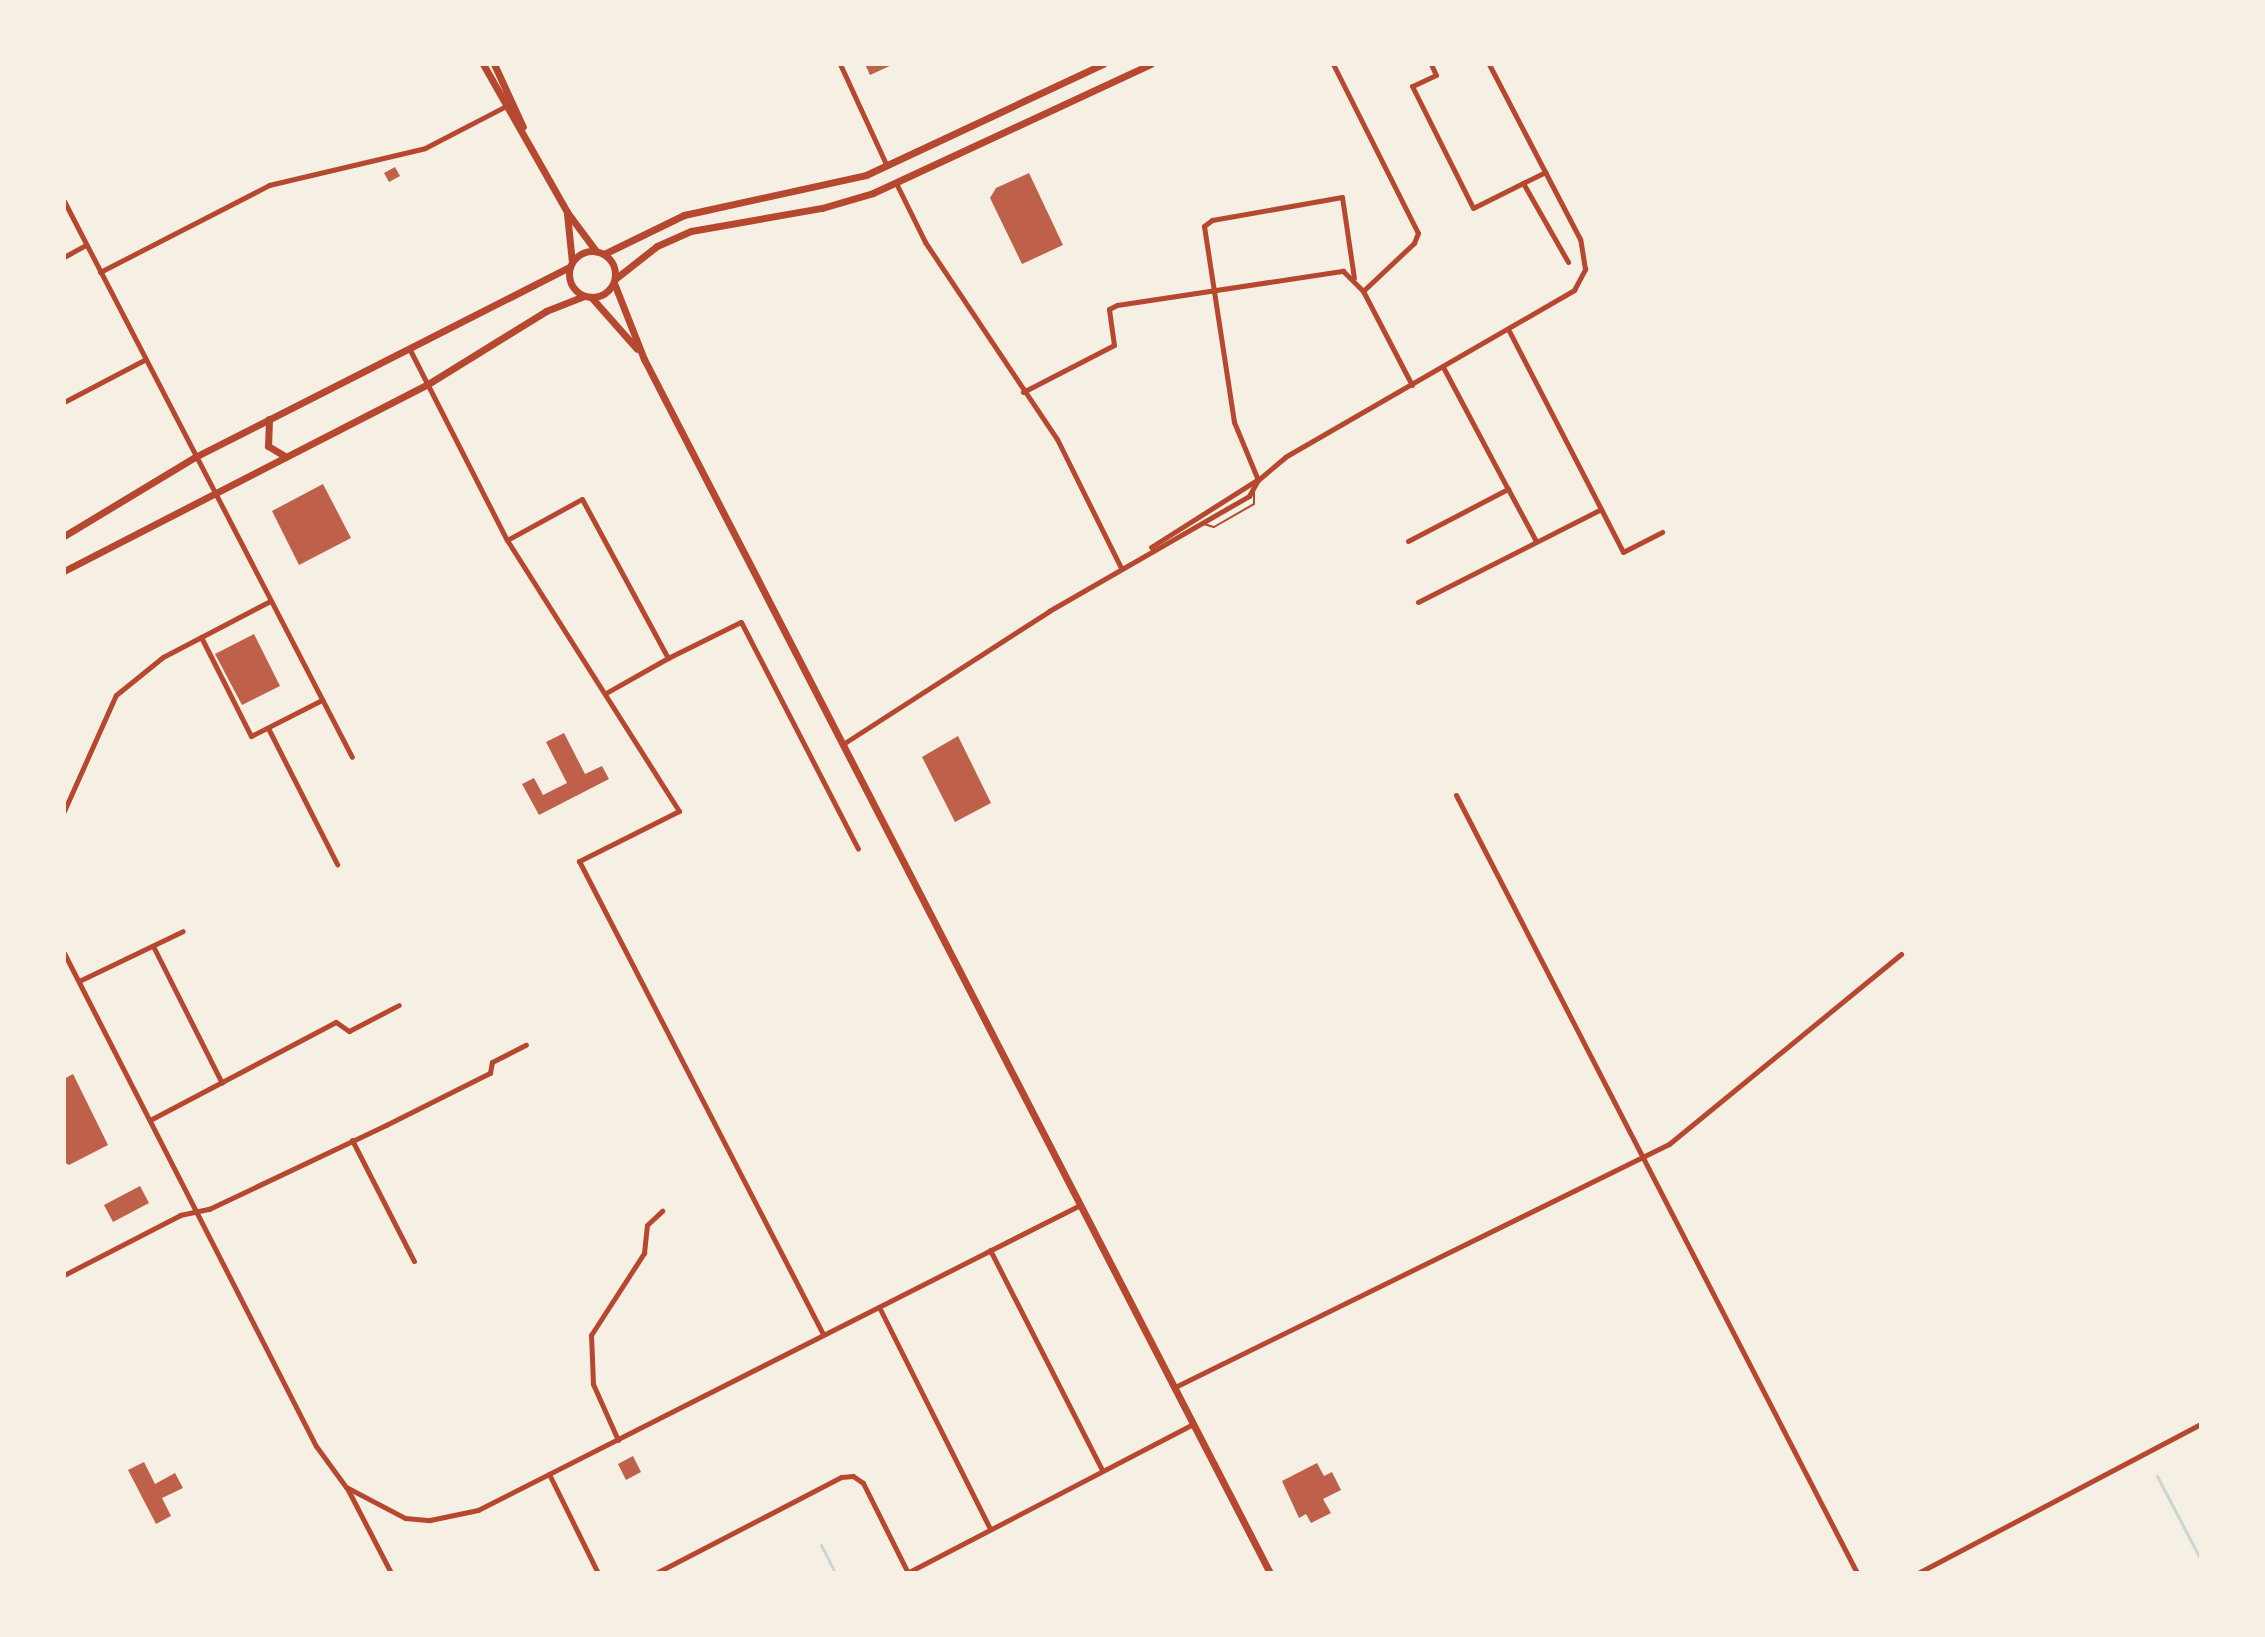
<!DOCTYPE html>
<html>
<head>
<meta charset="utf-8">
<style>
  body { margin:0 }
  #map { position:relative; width:2265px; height:1637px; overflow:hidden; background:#f6efe4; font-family:Roboto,sans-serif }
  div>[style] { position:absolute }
  .stream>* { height:3px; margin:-1.5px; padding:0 1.5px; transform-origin:1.5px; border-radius:1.5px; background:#c9d6d2 }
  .building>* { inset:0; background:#bf614a }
  .service>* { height:2px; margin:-1px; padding:0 1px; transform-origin:1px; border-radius:1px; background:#b5482f }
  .minor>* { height:5px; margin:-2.5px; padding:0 2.5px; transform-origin:2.5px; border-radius:2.5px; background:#b5482f }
  .secondary>* { height:7px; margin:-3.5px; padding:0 3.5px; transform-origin:3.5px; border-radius:3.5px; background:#b5482f }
  .primary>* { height:7px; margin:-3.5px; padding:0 3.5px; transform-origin:3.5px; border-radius:3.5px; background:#b5482f }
  .primary>.ring { margin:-3.5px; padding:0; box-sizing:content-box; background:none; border:7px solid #b5482f; border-radius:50% }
  span { translate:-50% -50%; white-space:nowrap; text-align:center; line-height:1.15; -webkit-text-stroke:6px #f6efe4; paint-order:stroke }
  .frame { position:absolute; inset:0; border:66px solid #f6efe4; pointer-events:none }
</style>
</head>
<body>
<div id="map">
  <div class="stream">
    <div style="left:2157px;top:1476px;width:95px;rotate:62.4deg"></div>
    <div style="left:821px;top:1545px;width:31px;rotate:63deg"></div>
  </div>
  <div class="building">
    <div style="clip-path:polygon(865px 64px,894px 64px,870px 75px)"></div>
    <div style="clip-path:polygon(395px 167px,400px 176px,389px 182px,384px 173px)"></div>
    <div style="clip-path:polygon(1029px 173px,1063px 245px,1022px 264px,990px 198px,996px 188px)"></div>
    <div style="clip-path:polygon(323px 484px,351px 538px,299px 565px,272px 511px)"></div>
    <div style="clip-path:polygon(254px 634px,280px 686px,242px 705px,215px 654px)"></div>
    <div style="clip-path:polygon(564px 733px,585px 774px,602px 766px,609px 779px,539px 815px,522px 784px,534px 778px,543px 795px,567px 783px,546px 742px)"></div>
    <div style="clip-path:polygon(958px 736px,991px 803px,955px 822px,922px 757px)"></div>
    <div style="clip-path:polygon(73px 1074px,108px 1145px,69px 1165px,64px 1162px,64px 1079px)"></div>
    <div style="clip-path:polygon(140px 1186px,149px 1203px,113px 1222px,104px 1205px)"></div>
    <div style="clip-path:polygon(633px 1456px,641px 1472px,626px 1480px,618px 1464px)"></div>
    <div style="clip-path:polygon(144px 1462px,155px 1484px,175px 1473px,183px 1488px,162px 1498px,171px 1516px,156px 1524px,128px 1470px)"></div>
    <div style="clip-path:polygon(1317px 1463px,1324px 1476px,1332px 1472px,1341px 1490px,1323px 1499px,1331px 1513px,1311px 1523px,1306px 1514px,1299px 1518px,1282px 1481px)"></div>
  </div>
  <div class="service">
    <div style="left:1204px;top:524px;width:10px;rotate:17deg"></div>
    <div style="left:1214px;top:527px;width:46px;rotate:-29.9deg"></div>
    <div style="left:1254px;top:504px;width:12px;rotate:-90deg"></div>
  </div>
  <div class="minor">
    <div style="left:840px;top:64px;width:112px;rotate:65.3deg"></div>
    <div style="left:1333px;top:64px;width:189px;rotate:63.3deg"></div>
    <div style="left:1418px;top:233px;width:11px;rotate:112deg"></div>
    <div style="left:1414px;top:243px;width:70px;rotate:136.7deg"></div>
    <div style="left:1431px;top:64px;width:12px;rotate:66deg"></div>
    <div style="left:1436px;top:75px;width:26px;rotate:155deg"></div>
    <div style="left:1412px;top:86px;width:136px;rotate:63.4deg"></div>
    <div style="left:1473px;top:208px;width:56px;rotate:-26.6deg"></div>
    <div style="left:1523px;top:183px;width:91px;rotate:60.3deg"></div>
    <div style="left:896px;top:183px;width:66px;rotate:63.8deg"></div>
    <div style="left:925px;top:242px;width:237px;rotate:56.2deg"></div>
    <div style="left:1057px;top:439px;width:144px;rotate:63.6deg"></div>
    <div style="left:1523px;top:183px;width:25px;rotate:-26deg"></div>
    <div style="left:64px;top:201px;width:626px;rotate:62.62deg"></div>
    <div style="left:64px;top:257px;width:25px;rotate:-29deg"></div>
    <div style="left:100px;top:272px;width:190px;rotate:-27.2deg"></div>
    <div style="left:269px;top:185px;width:160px;rotate:-13.3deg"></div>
    <div style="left:425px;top:148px;width:91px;rotate:-27.4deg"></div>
    <div style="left:409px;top:348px;width:216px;rotate:63deg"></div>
    <div style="left:507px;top:540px;width:321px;rotate:57.6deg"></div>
    <div style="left:679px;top:811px;width:112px;rotate:153.4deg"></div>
    <div style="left:579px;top:861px;width:532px;rotate:62.71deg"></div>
    <div style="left:1443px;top:367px;width:138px;rotate:62deg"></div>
    <div style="left:1023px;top:392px;width:102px;rotate:-27.3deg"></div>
    <div style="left:1114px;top:345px;width:36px;rotate:-98deg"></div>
    <div style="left:1109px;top:309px;width:9px;rotate:-27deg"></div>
    <div style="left:1117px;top:305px;width:229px;rotate:-8.6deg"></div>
    <div style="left:1343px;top:271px;width:28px;rotate:45deg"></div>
    <div style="left:1363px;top:291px;width:106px;rotate:62.5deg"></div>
    <div style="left:64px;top:402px;width:90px;rotate:-27.7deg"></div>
    <div style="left:1258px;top:480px;width:63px;rotate:-112.5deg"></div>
    <div style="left:1234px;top:422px;width:198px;rotate:-98.7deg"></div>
    <div style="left:1204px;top:226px;width:10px;rotate:-37deg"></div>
    <div style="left:1212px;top:220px;width:132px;rotate:-10deg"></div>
    <div style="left:1342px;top:197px;width:82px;rotate:81.6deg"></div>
    <div style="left:1601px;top:509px;width:48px;rotate:62.9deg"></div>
    <div style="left:1623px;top:552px;width:44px;rotate:-27.1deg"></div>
    <div style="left:507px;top:540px;width:85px;rotate:-28.7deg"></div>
    <div style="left:582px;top:499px;width:181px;rotate:61.6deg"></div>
    <div style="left:668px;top:658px;width:71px;rotate:150.6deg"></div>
    <div style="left:1408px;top:541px;width:113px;rotate:-27.5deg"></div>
    <div style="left:1508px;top:489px;width:59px;rotate:61.7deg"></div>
    <div style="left:1151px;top:547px;width:125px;rotate:-32.3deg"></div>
    <div style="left:1418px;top:602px;width:205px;rotate:-26.9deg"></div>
    <div style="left:1601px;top:509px;width:200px;rotate:-117.3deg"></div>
    <div style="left:201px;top:637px;width:111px;rotate:63.2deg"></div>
    <div style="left:251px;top:736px;width:80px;rotate:-26.9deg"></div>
    <div style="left:668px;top:658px;width:81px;rotate:-26.3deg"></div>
    <div style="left:741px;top:622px;width:255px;rotate:62.7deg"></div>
    <div style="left:268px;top:728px;width:153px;rotate:63.1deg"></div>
    <div style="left:843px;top:744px;width:245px;rotate:-32.8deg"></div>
    <div style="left:1049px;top:611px;width:231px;rotate:-29.9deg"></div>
    <div style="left:1249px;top:496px;width:18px;rotate:-61deg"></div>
    <div style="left:1258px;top:480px;width:35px;rotate:-40deg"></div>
    <div style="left:1285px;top:457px;width:334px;rotate:-30deg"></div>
    <div style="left:1574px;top:290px;width:24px;rotate:-62deg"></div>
    <div style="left:1585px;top:269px;width:30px;rotate:-99deg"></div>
    <div style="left:1580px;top:239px;width:197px;rotate:-117.5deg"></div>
    <div style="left:1456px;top:795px;width:875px;rotate:62.73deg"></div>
    <div style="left:64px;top:811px;width:127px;rotate:-65.9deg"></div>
    <div style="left:116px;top:695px;width:60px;rotate:-39deg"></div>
    <div style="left:163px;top:657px;width:121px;rotate:-27.6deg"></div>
    <div style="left:153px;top:946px;width:153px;rotate:63.3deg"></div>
    <div style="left:64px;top:953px;width:554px;rotate:62.93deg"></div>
    <div style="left:316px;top:1446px;width:51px;rotate:53.8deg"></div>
    <div style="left:346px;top:1487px;width:67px;rotate:27.7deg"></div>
    <div style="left:405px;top:1518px;width:25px;rotate:5deg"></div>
    <div style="left:430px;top:1520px;width:49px;rotate:-11.8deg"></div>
    <div style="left:478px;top:1510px;width:675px;rotate:-26.87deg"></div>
    <div style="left:79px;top:981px;width:115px;rotate:-25.7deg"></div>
    <div style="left:150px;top:1120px;width:210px;rotate:-27.8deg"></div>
    <div style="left:336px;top:1022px;width:16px;rotate:35deg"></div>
    <div style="left:349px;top:1031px;width:56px;rotate:-27.5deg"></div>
    <div style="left:352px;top:1140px;width:136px;rotate:62.9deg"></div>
    <div style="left:990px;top:1250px;width:247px;rotate:63deg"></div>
    <div style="left:64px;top:1275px;width:131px;rotate:-27.3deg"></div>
    <div style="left:180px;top:1215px;width:30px;rotate:-12deg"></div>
    <div style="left:209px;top:1209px;width:196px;rotate:-25.4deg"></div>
    <div style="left:386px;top:1125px;width:116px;rotate:-26.6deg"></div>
    <div style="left:490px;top:1073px;width:11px;rotate:-80deg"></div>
    <div style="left:492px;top:1062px;width:38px;rotate:-27deg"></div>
    <div style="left:879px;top:1307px;width:248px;rotate:63.4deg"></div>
    <div style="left:1175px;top:1387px;width:551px;rotate:-26.19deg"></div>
    <div style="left:1669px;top:1144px;width:300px;rotate:-39.3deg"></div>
    <div style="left:618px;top:1440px;width:61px;rotate:-114.1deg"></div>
    <div style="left:593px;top:1384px;width:49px;rotate:-92.3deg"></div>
    <div style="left:591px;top:1335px;width:98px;rotate:-57.1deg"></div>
    <div style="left:644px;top:1253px;width:28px;rotate:-84deg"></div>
    <div style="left:647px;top:1225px;width:21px;rotate:-43deg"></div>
    <div style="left:549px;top:1474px;width:110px;rotate:63.7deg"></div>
    <div style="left:347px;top:1488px;width:96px;rotate:62.6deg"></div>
    <div style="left:656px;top:1573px;width:208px;rotate:-27.4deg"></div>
    <div style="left:841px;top:1477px;width:12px;rotate:-5deg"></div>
    <div style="left:853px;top:1476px;width:12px;rotate:35deg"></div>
    <div style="left:863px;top:1483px;width:101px;rotate:63.4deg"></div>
    <div style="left:907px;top:1573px;width:322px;rotate:-27.5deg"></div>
    <div style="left:1918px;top:1573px;width:320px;rotate:-27.8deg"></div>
  </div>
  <div class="secondary">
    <div style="left:483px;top:64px;width:170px;rotate:60.4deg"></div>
    <div style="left:567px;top:212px;width:49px;rotate:53.4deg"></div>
    <div style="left:494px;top:64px;width:69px;rotate:65.3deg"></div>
    <div style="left:567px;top:214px;width:48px;rotate:84.1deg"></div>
    <div style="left:604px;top:254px;width:89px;rotate:-26deg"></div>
    <div style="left:684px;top:215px;width:186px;rotate:-12.4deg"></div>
    <div style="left:866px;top:175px;width:262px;rotate:-25.1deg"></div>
    <div style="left:615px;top:279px;width:53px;rotate:-38.2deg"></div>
    <div style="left:657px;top:246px;width:37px;rotate:-24deg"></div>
    <div style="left:691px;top:231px;width:133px;rotate:-10deg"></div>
    <div style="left:822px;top:208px;width:53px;rotate:-16.4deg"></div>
    <div style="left:873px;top:193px;width:306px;rotate:-24.9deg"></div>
  </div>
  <div class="primary">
    <div class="ring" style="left:569px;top:251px;width:39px;height:39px"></div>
    <div style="left:614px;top:283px;width:82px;rotate:68.5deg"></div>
    <div style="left:644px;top:359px;width:1366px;rotate:62.72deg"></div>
    <div style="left:591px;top:297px;width:69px;rotate:48.5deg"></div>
    <div style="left:269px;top:419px;width:27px;rotate:92deg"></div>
    <div style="left:268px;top:446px;width:21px;rotate:31deg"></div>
    <div style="left:64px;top:536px;width:153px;rotate:-31.1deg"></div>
    <div style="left:195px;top:457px;width:420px;rotate:-26.9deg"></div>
    <div style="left:64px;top:571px;width:409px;rotate:-27.2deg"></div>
    <div style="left:428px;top:384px;width:139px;rotate:-31.7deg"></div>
    <div style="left:546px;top:311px;width:41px;rotate:-21.5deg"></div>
  </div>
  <div class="frame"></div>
</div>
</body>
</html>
